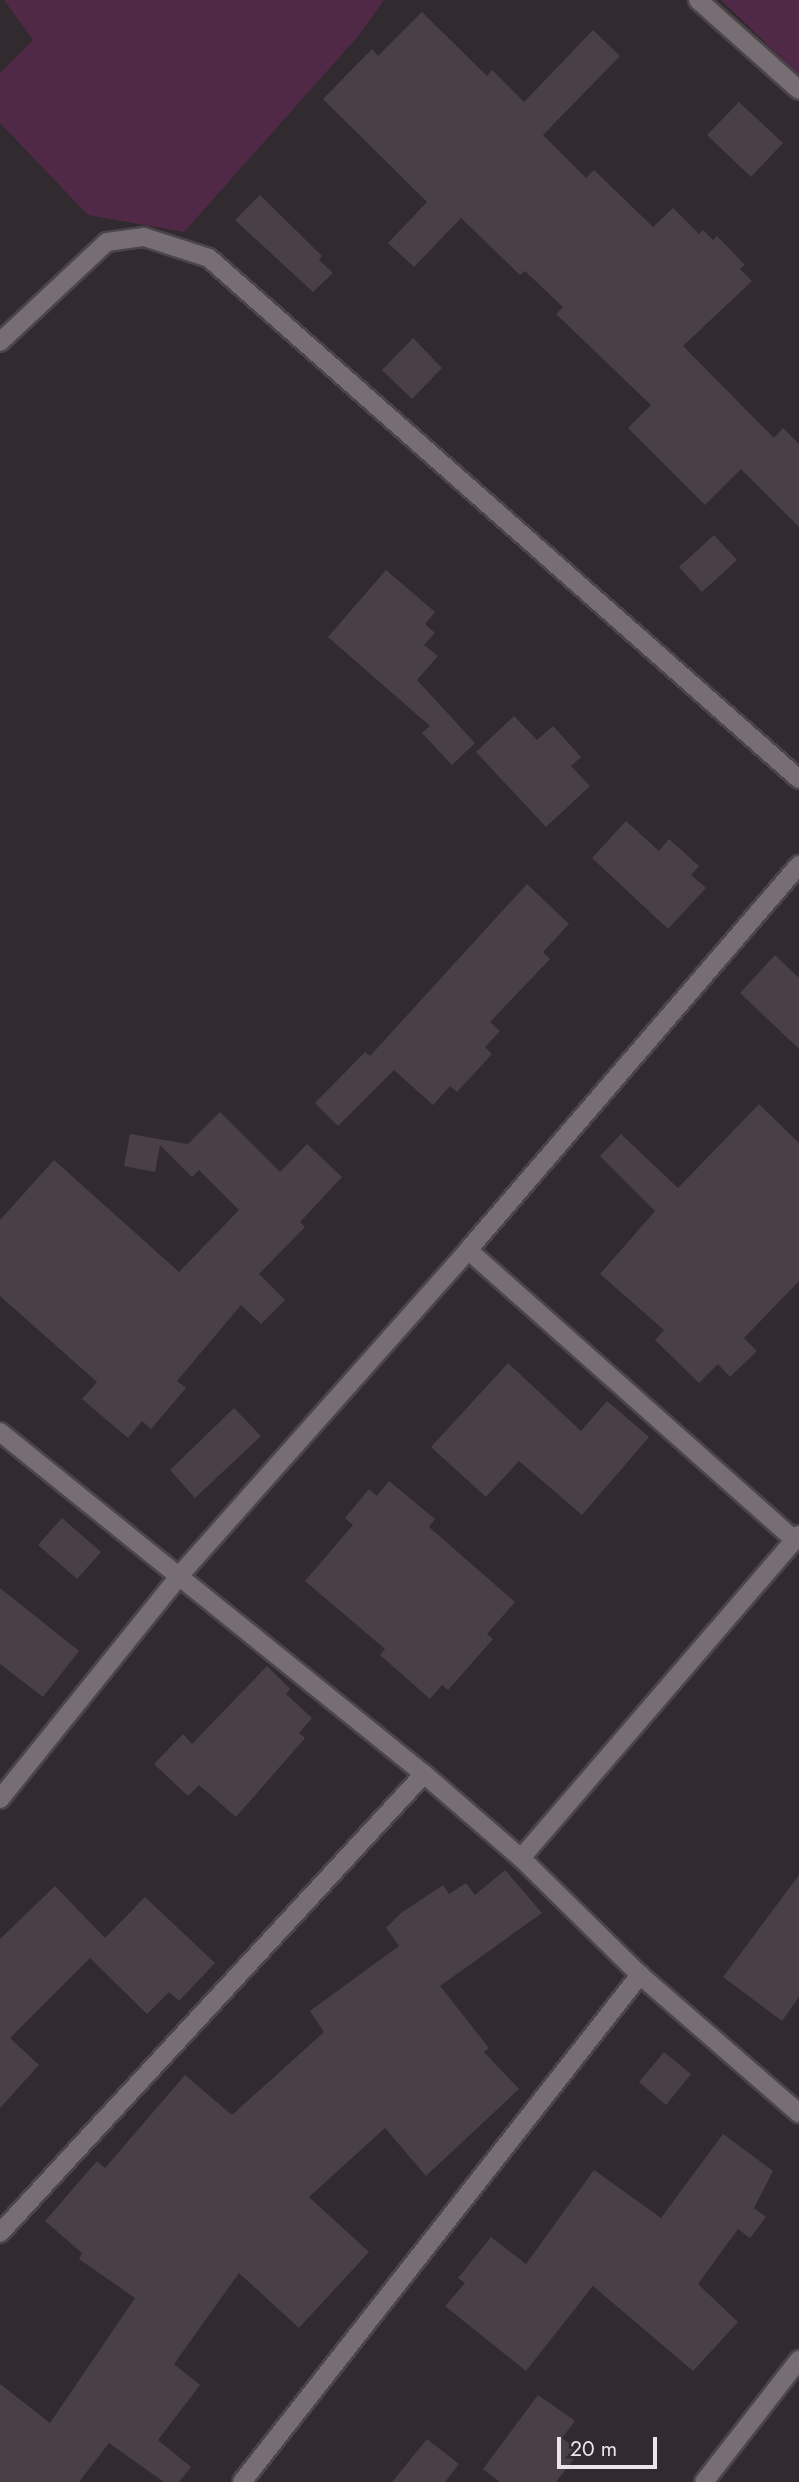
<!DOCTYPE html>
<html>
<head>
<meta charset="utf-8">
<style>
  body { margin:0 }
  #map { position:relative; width:799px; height:2482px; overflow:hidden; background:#312a2f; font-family:Jost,sans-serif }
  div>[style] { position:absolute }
  .green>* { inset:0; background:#502946 }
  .building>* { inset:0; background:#484045 }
  .roads { filter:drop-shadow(2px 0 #4b4549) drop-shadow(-2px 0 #4b4549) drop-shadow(0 2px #4b4549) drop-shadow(0 -2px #4b4549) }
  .minor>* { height:18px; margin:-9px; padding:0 9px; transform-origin:9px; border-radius:9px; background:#776e74 }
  span { translate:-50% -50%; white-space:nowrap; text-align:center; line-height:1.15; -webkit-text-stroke:5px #312a2f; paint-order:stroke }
  .scale { position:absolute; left:557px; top:2437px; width:100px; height:32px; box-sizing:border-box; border:4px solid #eae5e8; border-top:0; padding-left:9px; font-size:21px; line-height:24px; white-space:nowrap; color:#eae5e8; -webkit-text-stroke:5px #312a2f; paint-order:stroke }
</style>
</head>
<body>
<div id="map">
  <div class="green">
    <div style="clip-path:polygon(4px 0,384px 0,360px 34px,184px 232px,88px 215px,0 123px,0 73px,33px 40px)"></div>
    <div style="clip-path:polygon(721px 0,799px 0,799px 75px)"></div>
  </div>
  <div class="building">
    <div style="clip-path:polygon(422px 12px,487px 76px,492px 70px,524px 102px,593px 30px,620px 56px,543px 135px,586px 178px,594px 170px,653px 227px,673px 208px,699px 234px,703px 230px,713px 240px,717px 236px,745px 265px,740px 269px,752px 281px,683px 346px,774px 438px,783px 428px,799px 444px,799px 527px,741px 469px,705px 505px,628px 428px,651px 405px,556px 314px,563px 307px,525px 271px,520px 275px,461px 218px,414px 267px,388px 243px,427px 202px,323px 99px,372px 49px,378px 56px)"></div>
    <div style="clip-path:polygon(739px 102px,783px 143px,751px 177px,707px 135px)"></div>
    <div style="clip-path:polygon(260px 195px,322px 256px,319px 260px,333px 273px,313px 292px,235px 220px)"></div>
    <div style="clip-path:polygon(413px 338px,442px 368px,412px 399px,382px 370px)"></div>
    <div style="clip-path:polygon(714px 535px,737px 560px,702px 592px,679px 567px)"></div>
    <div style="clip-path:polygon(386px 570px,435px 612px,425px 624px,435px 633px,424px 645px,438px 656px,417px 680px,475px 743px,452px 765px,422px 733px,430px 726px,328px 637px)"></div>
    <div style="clip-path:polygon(514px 716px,537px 740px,553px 726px,581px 757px,571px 766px,590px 786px,546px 827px,476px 752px)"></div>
    <div style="clip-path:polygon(626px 821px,659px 851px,669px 839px,699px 866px,691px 875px,706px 888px,668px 929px,592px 858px)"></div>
    <div style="clip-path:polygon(527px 884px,569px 924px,543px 952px,550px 959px,490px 1022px,500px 1031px,485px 1047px,492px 1054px,457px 1092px,450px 1086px,433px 1105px,394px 1070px,338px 1126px,315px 1103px,365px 1052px,370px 1056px)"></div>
    <div style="clip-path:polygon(775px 955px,799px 978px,799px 1049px,740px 993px)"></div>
    <div style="clip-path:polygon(759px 1104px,799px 1143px,799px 1281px,744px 1338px,757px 1351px,730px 1377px,718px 1364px,699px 1383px,655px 1340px,664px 1330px,600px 1274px,655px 1211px,600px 1156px,621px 1134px,678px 1188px)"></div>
    <div style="clip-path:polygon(220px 1112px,280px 1172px,307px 1144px,342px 1177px,300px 1222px,305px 1227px,259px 1274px,285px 1300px,261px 1324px,241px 1305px,177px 1381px,186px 1388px,151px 1429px,142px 1421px,128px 1438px,82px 1399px,97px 1382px,0 1296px,0 1220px,54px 1160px,179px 1272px,239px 1210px,199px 1170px,192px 1177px,160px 1145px,155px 1172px,124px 1166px,130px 1134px,188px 1144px)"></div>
    <div style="clip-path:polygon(508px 1363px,581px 1431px,607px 1401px,649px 1437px,582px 1515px,519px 1461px,486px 1497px,431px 1447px)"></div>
    <div style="clip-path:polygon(234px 1408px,261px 1436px,195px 1498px,170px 1470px)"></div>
    <div style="clip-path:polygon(389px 1481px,435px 1519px,429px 1527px,515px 1602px,487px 1634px,493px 1639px,448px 1690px,442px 1685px,430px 1699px,380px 1655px,385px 1649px,305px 1581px,353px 1525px,345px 1518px,369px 1489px,377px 1496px)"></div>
    <div style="clip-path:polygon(62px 1518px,101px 1552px,77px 1579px,38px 1545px)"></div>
    <div style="clip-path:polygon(0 1588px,79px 1651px,43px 1697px,0 1664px)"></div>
    <div style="clip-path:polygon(267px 1666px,290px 1689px,286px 1694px,312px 1718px,299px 1733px,305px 1738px,236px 1817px,199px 1785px,188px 1796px,154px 1764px,183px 1734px,192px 1744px)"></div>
    <div style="clip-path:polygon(505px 1870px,542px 1913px,440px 1986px,489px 2048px,484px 2052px,519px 2089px,426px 2176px,385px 2128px,309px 2197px,369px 2252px,299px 2328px,239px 2273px,174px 2364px,200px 2385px,158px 2440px,191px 2467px,179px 2482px,164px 2482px,109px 2443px,79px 2482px,0 2482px,0 2384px,50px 2423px,135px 2298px,79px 2259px,82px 2253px,45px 2221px,97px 2161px,105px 2168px,185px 2075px,232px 2115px,324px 2032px,310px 2011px,399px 1946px,386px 1928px,401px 1913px,443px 1885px,449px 1894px,466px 1883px,475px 1895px)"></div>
    <div style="clip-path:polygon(799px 1875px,799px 1997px,782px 2021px,723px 1977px)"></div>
    <div style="clip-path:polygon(55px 1886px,105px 1938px,145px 1897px,215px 1963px,179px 2001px,169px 1992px,147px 2014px,90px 1958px,10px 2038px,39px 2065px,0 2108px,0 1939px)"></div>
    <div style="clip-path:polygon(664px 2052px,691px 2074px,666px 2105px,639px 2082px)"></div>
    <div style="clip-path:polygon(723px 2134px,773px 2171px,754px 2208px,766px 2217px,750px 2238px,738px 2229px,698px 2284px,738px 2322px,693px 2371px,593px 2286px,526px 2371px,445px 2306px,465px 2283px,458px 2278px,491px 2237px,526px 2264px,594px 2170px,661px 2218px)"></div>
    <div style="clip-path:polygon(538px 2395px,575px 2421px,562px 2438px,580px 2451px,556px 2482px,500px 2482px,483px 2469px)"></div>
    <div style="clip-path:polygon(427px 2439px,459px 2464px,445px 2482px,392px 2482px)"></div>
  </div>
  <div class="roads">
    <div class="minor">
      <div style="left:698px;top:0;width:135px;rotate:41.7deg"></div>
      <div style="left:0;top:342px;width:146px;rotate:-43.1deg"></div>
      <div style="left:107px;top:242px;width:37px;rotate:-8deg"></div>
      <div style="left:144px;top:237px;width:68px;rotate:17.9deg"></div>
      <div style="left:209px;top:258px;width:787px;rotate:41.45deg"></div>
      <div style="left:468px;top:1250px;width:508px;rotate:-49.31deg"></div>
      <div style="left:0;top:1432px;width:545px;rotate:38.89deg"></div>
      <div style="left:424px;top:1774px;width:128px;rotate:40.9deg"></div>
      <div style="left:521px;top:1858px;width:167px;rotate:44.5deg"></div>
      <div style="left:640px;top:1975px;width:211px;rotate:41deg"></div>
      <div style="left:0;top:1799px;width:286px;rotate:-51.2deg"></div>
      <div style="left:179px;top:1576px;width:436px;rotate:-48.4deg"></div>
      <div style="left:468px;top:1250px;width:437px;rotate:41.6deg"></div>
      <div style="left:521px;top:1858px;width:426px;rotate:-49.3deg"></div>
      <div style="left:0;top:2233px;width:625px;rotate:-47.27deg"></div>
      <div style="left:242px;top:2482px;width:645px;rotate:-51.87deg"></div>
      <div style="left:704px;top:2482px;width:155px;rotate:-52.1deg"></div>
    </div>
  </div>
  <div class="scale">20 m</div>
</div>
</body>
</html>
